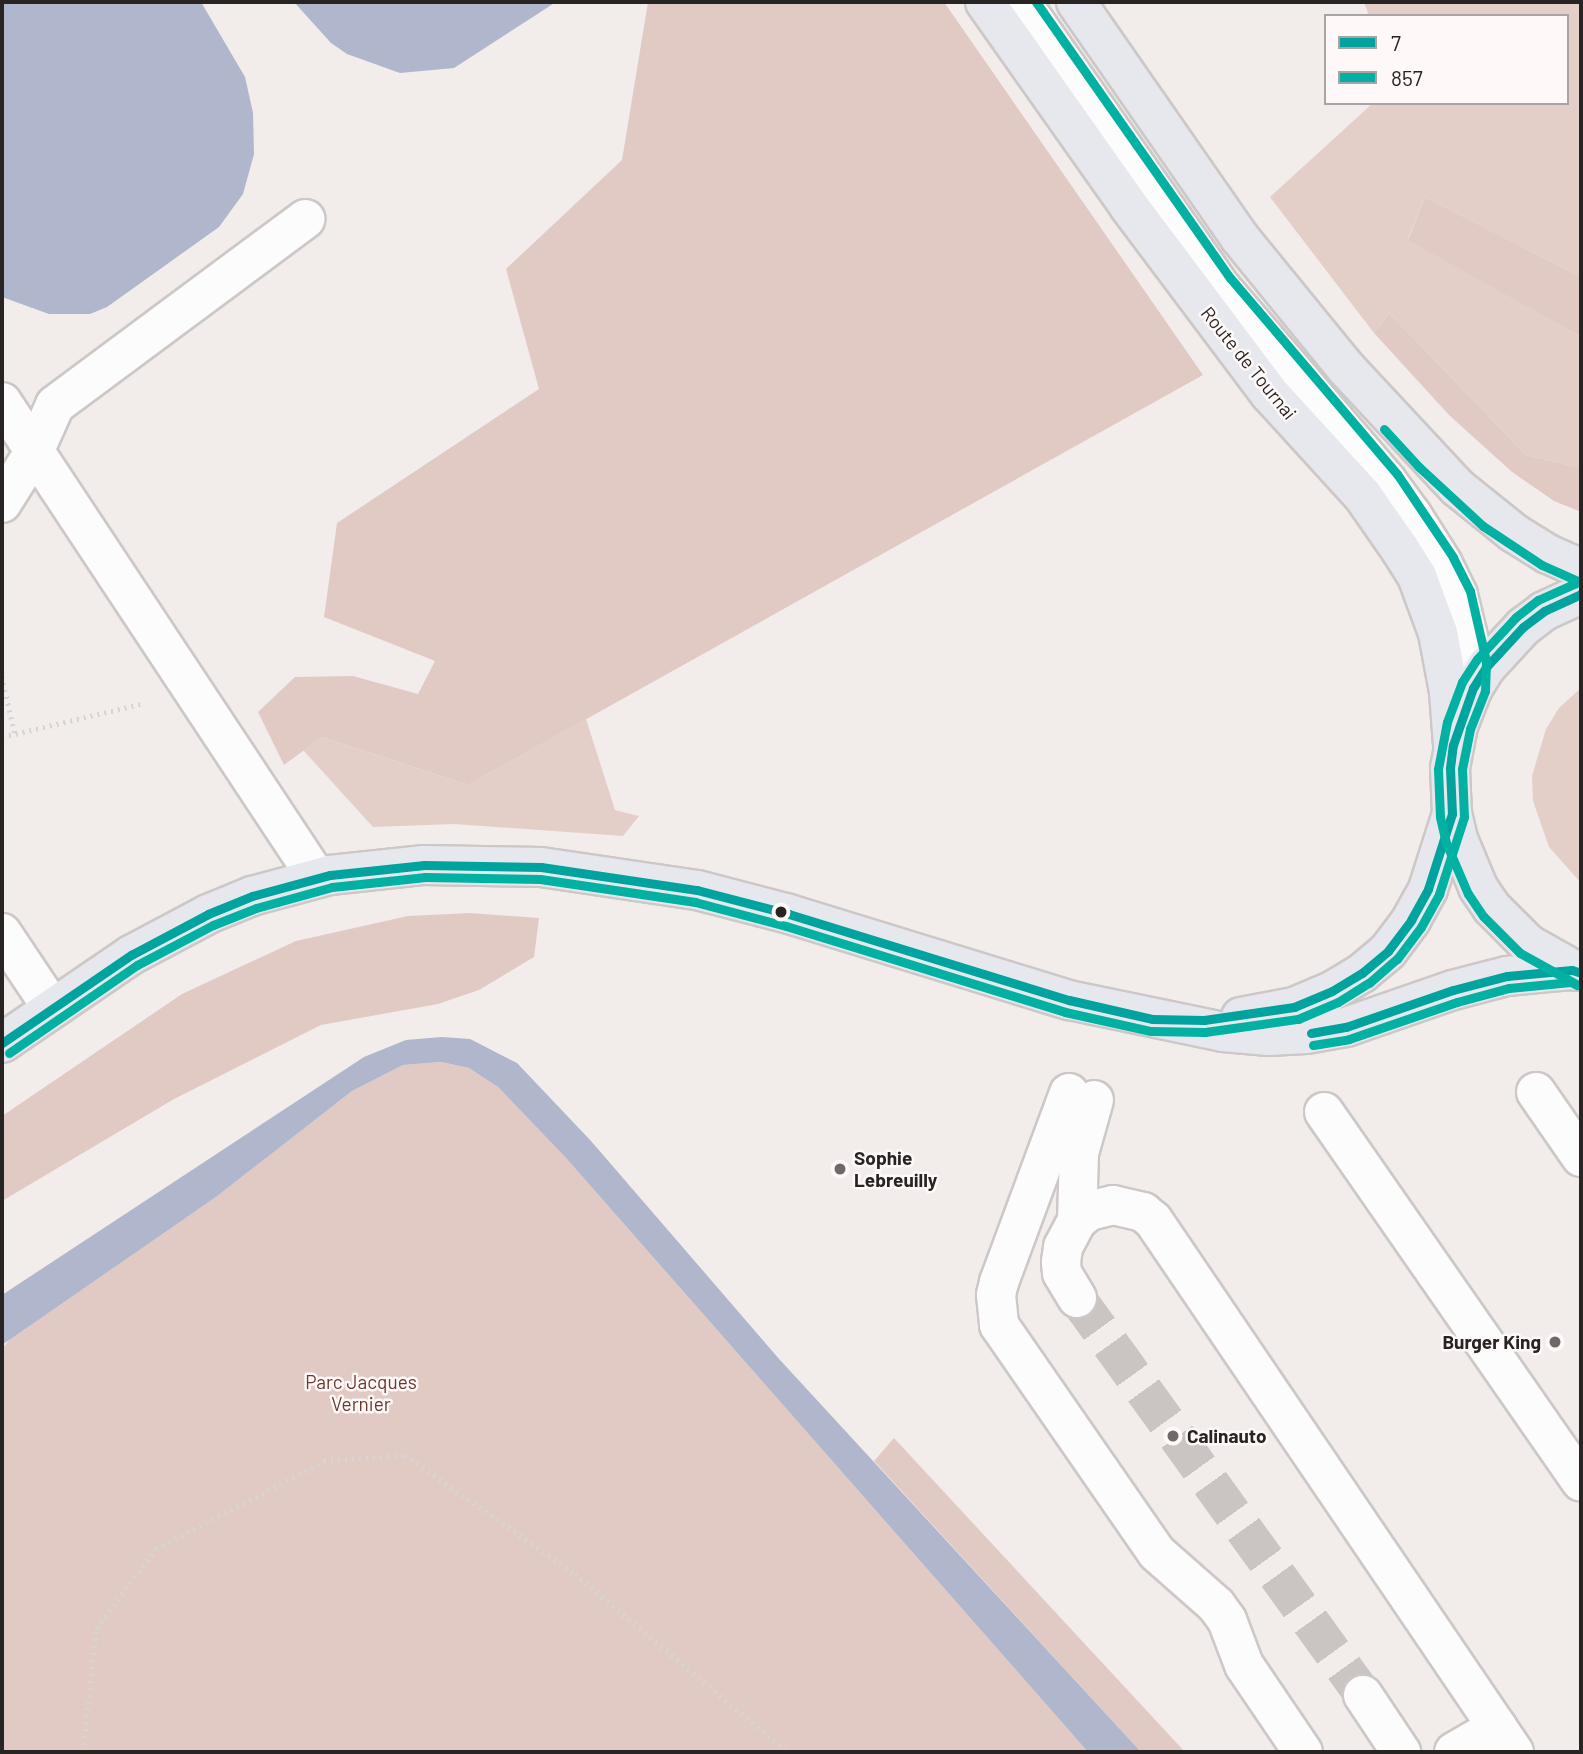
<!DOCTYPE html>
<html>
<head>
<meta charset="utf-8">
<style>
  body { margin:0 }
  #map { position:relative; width:1583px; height:1754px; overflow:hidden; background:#f2ecea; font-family:Barlow,sans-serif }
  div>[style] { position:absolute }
  .green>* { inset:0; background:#e4cfc8 }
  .forest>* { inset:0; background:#e2cac4 }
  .water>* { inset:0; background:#b0b6cb }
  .minor-tunnel>* { height:38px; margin-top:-19px; transform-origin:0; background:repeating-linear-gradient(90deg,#cac4c2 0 38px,transparent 0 57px) }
  .path>* { height:4.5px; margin-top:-2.25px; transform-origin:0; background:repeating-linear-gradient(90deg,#d7d5d4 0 2px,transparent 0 7px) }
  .roads { filter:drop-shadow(2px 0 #cdc8c7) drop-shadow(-2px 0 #cdc8c7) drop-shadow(0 2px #cdc8c7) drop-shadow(0 -2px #cdc8c7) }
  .minor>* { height:38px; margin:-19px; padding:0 19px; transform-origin:19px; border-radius:19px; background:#fdfcfc }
  .major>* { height:38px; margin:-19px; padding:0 19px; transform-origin:19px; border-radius:19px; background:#e6e8ee }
  .bus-1>* { height:9px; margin:-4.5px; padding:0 4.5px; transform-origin:4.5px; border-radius:4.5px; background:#00a39e }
  .bus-2>* { height:9px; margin:-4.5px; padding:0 4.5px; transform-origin:4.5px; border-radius:4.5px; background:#02b1a2 }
  .dots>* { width:19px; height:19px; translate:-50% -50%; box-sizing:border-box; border:4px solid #fef9f8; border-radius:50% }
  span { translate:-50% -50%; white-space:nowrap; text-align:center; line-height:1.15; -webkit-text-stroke:5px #fef9f8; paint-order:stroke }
  .street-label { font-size:19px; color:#282423 }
  .poi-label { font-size:19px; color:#282423; font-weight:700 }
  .left { translate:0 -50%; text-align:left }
  .right { translate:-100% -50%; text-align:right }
  .park-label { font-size:19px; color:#6a372a }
  .frame { position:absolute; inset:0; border:4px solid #282423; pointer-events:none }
  .legend { position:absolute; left:1324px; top:14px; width:245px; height:91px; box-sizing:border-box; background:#fef9f8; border:2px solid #a8a4a3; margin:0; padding:9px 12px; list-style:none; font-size:21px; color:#282423 }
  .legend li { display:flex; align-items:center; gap:14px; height:35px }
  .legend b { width:35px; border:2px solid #a8a4a3 }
</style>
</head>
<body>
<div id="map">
  <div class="green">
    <div style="clip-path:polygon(1364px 2px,1581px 2px,1581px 277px,1425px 197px,1408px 239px,1581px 337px,1581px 468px,1526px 455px,1389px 313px,1374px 333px,1270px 197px,1373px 103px,1567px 103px,1567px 16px,1369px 16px)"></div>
    <div style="clip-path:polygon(1581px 688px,1581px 883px,1549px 847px,1533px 801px,1532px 776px,1546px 729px,1559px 708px)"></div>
    <div style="clip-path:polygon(586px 719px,615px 810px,639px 816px,623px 836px,454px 824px,373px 827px,303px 750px,322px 737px,468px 785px)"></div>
  </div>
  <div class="forest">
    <div style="clip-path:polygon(648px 2px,944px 2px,1203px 375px,468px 785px,322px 737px,284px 765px,258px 712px,295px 677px,353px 676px,418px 694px,435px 661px,324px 617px,337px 523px,539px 389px,506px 269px,622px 160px)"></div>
    <div style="clip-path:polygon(1425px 197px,1581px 277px,1581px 337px,1408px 240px)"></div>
    <div style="clip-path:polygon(1389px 313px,1526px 455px,1581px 468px,1581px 512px,1554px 501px,1512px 472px,1449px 415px,1374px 333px)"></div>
    <div style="clip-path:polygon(470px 913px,539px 918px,534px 957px,479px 990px,438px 1004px,321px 1025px,174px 1099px,2px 1201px,2px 1116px,182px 994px,296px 941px,408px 916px)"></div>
    <div style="clip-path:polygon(441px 1062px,469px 1068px,498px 1087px,566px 1158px,1088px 1752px,2px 1752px,2px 1349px,9px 1340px,216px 1197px,352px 1091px,403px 1065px)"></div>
    <div style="clip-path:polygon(894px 1438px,1185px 1752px,1141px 1752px,874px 1461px)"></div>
  </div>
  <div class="water">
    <div style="clip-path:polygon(2px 2px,201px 2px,245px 77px,253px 113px,254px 154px,243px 194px,219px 227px,107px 307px,90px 314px,49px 314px,2px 297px)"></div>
    <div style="clip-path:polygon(294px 2px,556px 2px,454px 68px,400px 73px,347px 54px,331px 43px)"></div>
    <div style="clip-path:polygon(442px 1037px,470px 1039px,517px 1063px,591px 1141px,780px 1360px,1141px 1752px,1088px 1752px,566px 1158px,498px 1087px,469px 1068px,441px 1062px,403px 1065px,352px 1091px,216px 1197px,2px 1345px,2px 1295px,364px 1057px,406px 1040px)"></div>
  </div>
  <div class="minor-tunnel">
    <div style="left:1077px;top:1298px;width:489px;rotate:54.2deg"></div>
  </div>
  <div class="path">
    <div style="left:2px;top:676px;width:59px;rotate:77.4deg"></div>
    <div style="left:2px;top:737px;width:147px;rotate:-13.4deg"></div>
    <div style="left:83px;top:1752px;width:125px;rotate:-84deg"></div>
    <div style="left:96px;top:1628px;width:99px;rotate:-52.8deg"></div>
    <div style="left:156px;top:1549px;width:190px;rotate:-27.6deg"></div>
    <div style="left:324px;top:1461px;width:81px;rotate:-4.2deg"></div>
    <div style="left:405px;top:1455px;width:208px;rotate:35deg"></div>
    <div style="left:575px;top:1574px;width:277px;rotate:40deg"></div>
  </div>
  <div class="roads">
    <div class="minor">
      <div style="left:1021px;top:2px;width:347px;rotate:55deg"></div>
      <div style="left:1220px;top:286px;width:257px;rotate:49.4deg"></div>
      <div style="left:1387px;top:481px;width:42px;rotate:53.7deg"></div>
      <div style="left:1412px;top:515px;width:58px;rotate:57.7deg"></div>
      <div style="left:1443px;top:564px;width:34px;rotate:64deg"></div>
      <div style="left:1458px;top:595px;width:68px;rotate:76.4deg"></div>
      <div style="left:1474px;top:661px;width:27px;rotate:92deg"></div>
      <div style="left:2px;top:402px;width:571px;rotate:56.5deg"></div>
      <div style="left:2px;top:503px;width:60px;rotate:-57.9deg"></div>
      <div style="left:34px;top:452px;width:51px;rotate:-65.9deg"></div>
      <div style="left:55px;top:405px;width:312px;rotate:-36.6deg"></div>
      <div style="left:2px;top:933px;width:90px;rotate:56.3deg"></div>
      <div style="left:1536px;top:1092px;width:79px;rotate:55.3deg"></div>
      <div style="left:1069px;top:1093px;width:202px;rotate:110.3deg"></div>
      <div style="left:999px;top:1282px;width:13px;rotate:103deg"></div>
      <div style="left:996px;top:1295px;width:30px;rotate:84deg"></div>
      <div style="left:999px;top:1325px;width:277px;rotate:55.3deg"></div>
      <div style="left:1157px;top:1553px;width:79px;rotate:41.4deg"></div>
      <div style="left:1216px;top:1605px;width:19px;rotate:54deg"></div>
      <div style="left:1227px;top:1620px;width:48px;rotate:69.3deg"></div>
      <div style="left:1244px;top:1665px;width:105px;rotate:55.9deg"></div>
      <div style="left:1324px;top:1112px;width:450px;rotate:55.2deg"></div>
      <div style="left:1077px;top:1221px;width:68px;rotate:-88.3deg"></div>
      <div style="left:1079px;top:1153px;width:55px;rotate:-74.2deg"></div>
      <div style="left:1077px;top:1298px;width:29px;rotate:-121deg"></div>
      <div style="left:1062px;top:1273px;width:11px;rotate:-95deg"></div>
      <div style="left:1061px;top:1262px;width:15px;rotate:-82deg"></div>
      <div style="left:1063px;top:1247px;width:30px;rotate:-62deg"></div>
      <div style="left:1077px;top:1221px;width:16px;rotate:-40deg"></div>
      <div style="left:1089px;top:1211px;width:25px;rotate:-14deg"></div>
      <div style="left:1113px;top:1205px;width:31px;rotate:13deg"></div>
      <div style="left:1143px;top:1212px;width:13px;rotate:39deg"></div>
      <div style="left:1153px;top:1220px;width:643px;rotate:55.84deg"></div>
      <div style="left:1363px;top:1695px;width:69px;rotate:56.3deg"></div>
      <div style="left:1454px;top:1752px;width:50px;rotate:-30.2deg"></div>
    </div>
    <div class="major">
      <div style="left:985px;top:2px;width:248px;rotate:54.8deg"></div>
      <div style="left:1128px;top:205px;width:236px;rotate:53.1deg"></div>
      <div style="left:1270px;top:394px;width:138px;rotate:47.6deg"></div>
      <div style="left:1363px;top:496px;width:65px;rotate:55.1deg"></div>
      <div style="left:1400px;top:549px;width:32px;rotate:58deg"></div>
      <div style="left:1417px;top:576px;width:61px;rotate:69.8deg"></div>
      <div style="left:1438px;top:633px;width:60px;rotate:79.4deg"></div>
      <div style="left:1449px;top:692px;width:53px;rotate:85.7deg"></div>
      <div style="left:1076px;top:2px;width:287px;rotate:55.2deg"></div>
      <div style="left:1240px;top:238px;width:168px;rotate:50.8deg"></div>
      <div style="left:1346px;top:368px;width:164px;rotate:47deg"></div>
      <div style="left:1458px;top:488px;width:72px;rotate:38.8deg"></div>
      <div style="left:1514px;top:533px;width:40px;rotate:32deg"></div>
      <div style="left:1548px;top:554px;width:36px;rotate:24deg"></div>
      <div style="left:1576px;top:971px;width:55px;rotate:-150.6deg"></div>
      <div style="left:1528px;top:944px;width:51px;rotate:-135deg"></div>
      <div style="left:1492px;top:908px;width:25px;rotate:-124deg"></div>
      <div style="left:1478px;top:887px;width:52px;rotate:-112.6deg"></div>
      <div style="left:1458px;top:839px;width:26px;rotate:-103deg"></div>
      <div style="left:1452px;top:814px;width:46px;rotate:-92.5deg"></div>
      <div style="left:1450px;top:768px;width:43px;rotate:-79.2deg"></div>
      <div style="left:1458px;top:726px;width:41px;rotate:-68.5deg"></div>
      <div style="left:1473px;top:688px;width:26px;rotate:-58deg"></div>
      <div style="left:1487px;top:666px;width:53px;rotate:-47.3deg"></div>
      <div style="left:1523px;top:627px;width:26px;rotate:-37deg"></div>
      <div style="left:1544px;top:611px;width:41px;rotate:-24.7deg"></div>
      <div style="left:1241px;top:1017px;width:54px;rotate:-10.7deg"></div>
      <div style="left:1294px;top:1007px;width:41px;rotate:-22.8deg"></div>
      <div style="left:1332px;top:991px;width:35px;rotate:-31deg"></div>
      <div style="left:1362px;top:973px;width:34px;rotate:-40deg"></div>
      <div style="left:1388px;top:951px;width:39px;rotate:-53deg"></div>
      <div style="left:1411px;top:920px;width:35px;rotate:-61deg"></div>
      <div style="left:1428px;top:889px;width:79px;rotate:-72.3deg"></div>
      <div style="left:2px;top:1043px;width:156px;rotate:-34.3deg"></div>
      <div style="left:131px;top:955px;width:87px;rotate:-28deg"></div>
      <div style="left:208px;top:914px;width:48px;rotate:-22.2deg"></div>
      <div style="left:252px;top:896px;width:81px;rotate:-15.1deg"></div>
      <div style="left:330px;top:875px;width:95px;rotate:-6.1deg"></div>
      <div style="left:424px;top:865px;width:117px;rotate:1deg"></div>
      <div style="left:541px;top:867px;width:158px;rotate:8.4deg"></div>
      <div style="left:697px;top:890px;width:95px;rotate:14.6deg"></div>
      <div style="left:789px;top:914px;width:293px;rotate:17.1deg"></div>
      <div style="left:1069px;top:1000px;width:157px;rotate:11.7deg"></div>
      <div style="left:1223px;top:1032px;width:46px;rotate:5deg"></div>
      <div style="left:1269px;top:1036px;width:37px;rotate:-3deg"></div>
      <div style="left:1306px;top:1034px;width:41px;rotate:-9.9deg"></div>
      <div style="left:1346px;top:1027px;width:113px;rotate:-19.1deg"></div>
      <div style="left:1453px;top:990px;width:56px;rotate:-14.5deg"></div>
      <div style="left:1507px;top:976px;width:65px;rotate:-5.3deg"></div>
    </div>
  </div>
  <div class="bus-1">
    <div style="left:1311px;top:1033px;width:36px;rotate:-10deg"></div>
    <div style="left:1346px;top:1027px;width:113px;rotate:-19.1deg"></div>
    <div style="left:1453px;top:990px;width:56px;rotate:-14.5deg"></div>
    <div style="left:1507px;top:976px;width:65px;rotate:-5.3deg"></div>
    <div style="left:1572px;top:970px;width:9px;rotate:18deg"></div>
    <div style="left:2px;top:1043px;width:156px;rotate:-34.3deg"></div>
    <div style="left:131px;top:955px;width:87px;rotate:-28deg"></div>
    <div style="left:208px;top:914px;width:48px;rotate:-22.2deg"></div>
    <div style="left:252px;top:896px;width:81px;rotate:-15.1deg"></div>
    <div style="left:330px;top:875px;width:95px;rotate:-6.1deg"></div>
    <div style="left:424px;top:865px;width:117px;rotate:1deg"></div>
    <div style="left:541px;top:867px;width:158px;rotate:8.4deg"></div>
    <div style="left:697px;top:890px;width:95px;rotate:14.6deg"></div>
    <div style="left:789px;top:914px;width:293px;rotate:17.1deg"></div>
    <div style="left:1069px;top:1000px;width:85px;rotate:12.9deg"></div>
    <div style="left:1152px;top:1019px;width:52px;rotate:1.1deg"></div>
    <div style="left:1204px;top:1020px;width:91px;rotate:-8.2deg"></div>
    <div style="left:1294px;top:1007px;width:41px;rotate:-22.8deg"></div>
    <div style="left:1332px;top:991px;width:35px;rotate:-31deg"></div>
    <div style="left:1362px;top:973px;width:34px;rotate:-40deg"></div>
    <div style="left:1388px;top:951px;width:39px;rotate:-53deg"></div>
    <div style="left:1411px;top:920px;width:35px;rotate:-61deg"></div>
    <div style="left:1428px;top:889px;width:79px;rotate:-72.3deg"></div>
    <div style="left:1452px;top:814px;width:46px;rotate:-92.5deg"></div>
    <div style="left:1450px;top:768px;width:23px;rotate:-83deg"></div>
    <div style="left:1453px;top:745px;width:60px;rotate:-70.7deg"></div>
    <div style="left:1473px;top:688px;width:26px;rotate:-58deg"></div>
    <div style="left:1487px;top:666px;width:53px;rotate:-47.3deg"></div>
    <div style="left:1523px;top:627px;width:26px;rotate:-37deg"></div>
    <div style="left:1544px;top:611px;width:41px;rotate:-24.7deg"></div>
  </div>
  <div class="bus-2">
    <div style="left:1384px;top:429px;width:52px;rotate:47.4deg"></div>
    <div style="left:1419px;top:467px;width:87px;rotate:42.7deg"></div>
    <div style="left:1483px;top:526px;width:71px;rotate:33.5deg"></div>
    <div style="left:1542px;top:565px;width:37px;rotate:24deg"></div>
    <div style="left:1576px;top:984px;width:64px;rotate:-151deg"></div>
    <div style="left:1520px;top:953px;width:52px;rotate:-135deg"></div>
    <div style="left:1483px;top:916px;width:27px;rotate:-124deg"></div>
    <div style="left:1468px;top:894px;width:56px;rotate:-113.3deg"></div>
    <div style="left:1446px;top:843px;width:27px;rotate:-103deg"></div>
    <div style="left:1440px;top:817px;width:48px;rotate:-92.4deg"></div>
    <div style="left:1438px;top:769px;width:48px;rotate:-79.2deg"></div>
    <div style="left:1447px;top:722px;width:43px;rotate:-69.4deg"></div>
    <div style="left:1462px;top:682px;width:27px;rotate:-57deg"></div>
    <div style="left:1477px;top:659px;width:57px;rotate:-47.1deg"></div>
    <div style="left:1516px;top:617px;width:28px;rotate:-38deg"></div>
    <div style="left:1538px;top:600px;width:42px;rotate:-24.1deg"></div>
    <div style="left:1313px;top:1045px;width:36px;rotate:-9deg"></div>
    <div style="left:1349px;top:1039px;width:114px;rotate:-18.9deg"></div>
    <div style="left:1457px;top:1002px;width:54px;rotate:-15.1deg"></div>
    <div style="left:1509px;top:988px;width:62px;rotate:-5.5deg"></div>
    <div style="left:1571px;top:982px;width:7px;rotate:27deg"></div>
    <div style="left:9px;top:1053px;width:155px;rotate:-34.5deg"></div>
    <div style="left:137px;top:965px;width:86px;rotate:-27.8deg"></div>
    <div style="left:213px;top:925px;width:46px;rotate:-21.6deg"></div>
    <div style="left:256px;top:908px;width:79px;rotate:-15.4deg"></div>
    <div style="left:332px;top:887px;width:94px;rotate:-6.1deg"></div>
    <div style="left:425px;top:877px;width:115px;rotate:1deg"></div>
    <div style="left:540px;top:879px;width:157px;rotate:8.4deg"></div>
    <div style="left:695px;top:902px;width:94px;rotate:14.8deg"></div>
    <div style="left:786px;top:926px;width:292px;rotate:17.1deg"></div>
    <div style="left:1065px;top:1012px;width:88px;rotate:12.5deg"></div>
    <div style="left:1151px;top:1031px;width:54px;rotate:1.1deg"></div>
    <div style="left:1205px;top:1032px;width:94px;rotate:-8deg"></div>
    <div style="left:1298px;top:1019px;width:43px;rotate:-23deg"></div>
    <div style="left:1338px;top:1002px;width:36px;rotate:-32deg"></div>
    <div style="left:1369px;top:983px;width:37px;rotate:-41deg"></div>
    <div style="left:1397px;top:959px;width:40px;rotate:-53deg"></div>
    <div style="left:1421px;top:927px;width:38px;rotate:-61deg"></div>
    <div style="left:1439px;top:894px;width:81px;rotate:-72deg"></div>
    <div style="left:1464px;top:817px;width:48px;rotate:-92.4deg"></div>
    <div style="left:1462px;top:769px;width:41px;rotate:-78.7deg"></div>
    <div style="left:1470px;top:729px;width:41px;rotate:-68.5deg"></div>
    <div style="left:1485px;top:691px;width:30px;rotate:-88deg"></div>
    <div style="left:1486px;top:661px;width:72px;rotate:-102.9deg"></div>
    <div style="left:1470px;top:591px;width:38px;rotate:-117deg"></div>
    <div style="left:1453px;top:557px;width:100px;rotate:-124deg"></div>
    <div style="left:1397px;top:474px;width:257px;rotate:-130.4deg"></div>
    <div style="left:1230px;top:278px;width:337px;rotate:-125.1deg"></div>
  </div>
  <div class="dots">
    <div style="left:781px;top:912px;background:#282423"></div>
    <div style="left:840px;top:1169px;background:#6f6a69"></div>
    <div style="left:1555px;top:1342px;background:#6f6a69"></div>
    <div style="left:1173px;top:1436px;background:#6f6a69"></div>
  </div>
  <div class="street-label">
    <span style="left:1249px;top:363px;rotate:51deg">Route de Tournai</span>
  </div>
  <div class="poi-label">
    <span class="left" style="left:854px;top:1169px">Sophie<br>Lebreuilly</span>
    <span class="right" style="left:1541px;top:1342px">Burger King</span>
    <span class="left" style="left:1187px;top:1436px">Calinauto</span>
  </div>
  <div class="park-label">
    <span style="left:361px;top:1393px">Parc Jacques<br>Vernier</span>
  </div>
  <div class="frame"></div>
  <ul class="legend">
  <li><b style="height:9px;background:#00a39e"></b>7</li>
  <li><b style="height:9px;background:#02b1a2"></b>857</li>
  </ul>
</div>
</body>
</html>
